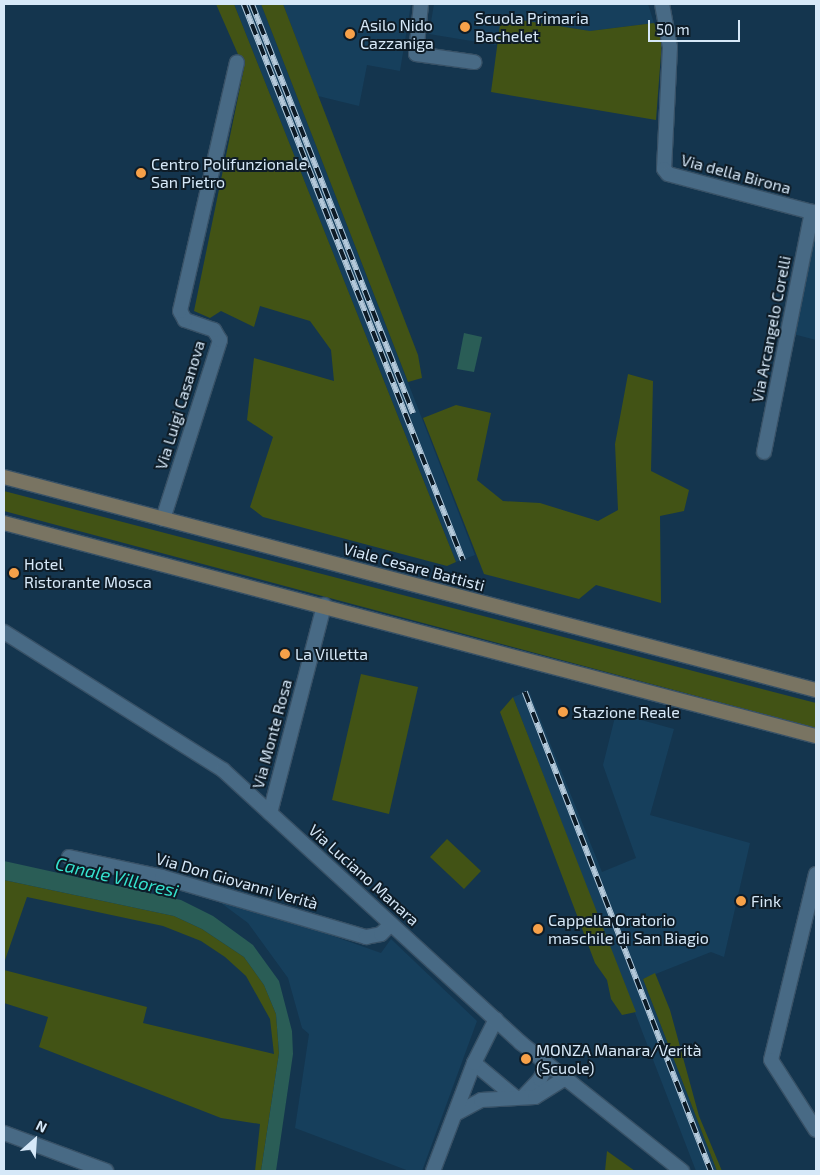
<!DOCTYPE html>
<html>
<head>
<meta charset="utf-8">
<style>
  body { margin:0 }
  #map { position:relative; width:820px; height:1175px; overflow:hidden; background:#14354e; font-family:"Exo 2",sans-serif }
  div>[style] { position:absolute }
  .built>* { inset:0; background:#163f5c }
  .green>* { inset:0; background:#425315 }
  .water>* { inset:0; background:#2a5d56 }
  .roads { filter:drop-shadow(1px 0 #385166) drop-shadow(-1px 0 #385166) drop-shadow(0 1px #385166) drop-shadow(0 -1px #385166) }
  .minor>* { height:14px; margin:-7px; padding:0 7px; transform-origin:7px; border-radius:7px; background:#486a85 }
  .tertiary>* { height:14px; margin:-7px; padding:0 7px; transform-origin:7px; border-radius:7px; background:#486a85 }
  .secondary>* { height:14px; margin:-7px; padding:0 7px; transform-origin:7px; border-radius:7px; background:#797462 }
  .rail>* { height:5.5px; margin-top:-2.75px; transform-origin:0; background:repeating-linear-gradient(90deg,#0e1c27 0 11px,#b4c9da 0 22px); box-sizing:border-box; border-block:1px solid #b4c9da }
  .dots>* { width:14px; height:14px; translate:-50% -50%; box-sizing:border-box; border:2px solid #0e1c27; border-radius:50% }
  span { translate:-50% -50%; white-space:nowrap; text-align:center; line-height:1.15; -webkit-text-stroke:4px #0e1c27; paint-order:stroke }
  .poi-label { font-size:16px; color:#d6e8f8 }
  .left { translate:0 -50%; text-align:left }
  .street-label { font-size:16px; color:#d6e8f8 }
  .water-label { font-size:18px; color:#35e3cf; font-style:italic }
  .frame { position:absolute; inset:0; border:5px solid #d6e8f8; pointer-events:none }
  .north { position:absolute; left:10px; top:1115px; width:50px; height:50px; -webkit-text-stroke:4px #0e1c27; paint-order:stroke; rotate:26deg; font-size:14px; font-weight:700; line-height:20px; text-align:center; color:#d6e8f8 }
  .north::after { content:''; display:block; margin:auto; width:18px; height:22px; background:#d6e8f8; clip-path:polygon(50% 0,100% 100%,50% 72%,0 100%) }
  .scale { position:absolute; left:648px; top:20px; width:92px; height:22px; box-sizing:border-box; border:2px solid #d6e8f8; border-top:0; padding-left:6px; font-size:15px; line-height:18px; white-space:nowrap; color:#d6e8f8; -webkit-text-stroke:4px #0e1c27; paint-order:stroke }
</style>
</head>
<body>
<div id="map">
  <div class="built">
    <div style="clip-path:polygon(234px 4px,261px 4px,475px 555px,456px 562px)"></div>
    <div style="clip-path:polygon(283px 4px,411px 4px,400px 71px,367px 65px,359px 106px,318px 96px)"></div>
    <div style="clip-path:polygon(434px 4px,648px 4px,654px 23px,590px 31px,502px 17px,496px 45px,429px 34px)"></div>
    <div style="clip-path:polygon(816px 226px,816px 340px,793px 334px)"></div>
    <div style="clip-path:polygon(529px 691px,602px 872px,636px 858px,603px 765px,616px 713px,674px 729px,650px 815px,750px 843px,724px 957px,711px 952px,643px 979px,717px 1171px,696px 1171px,513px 697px)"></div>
    <div style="clip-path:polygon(223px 897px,381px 953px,391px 939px,477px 1021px,422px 1171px,409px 1171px,295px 1128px,309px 1034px,302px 1028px,288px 978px,248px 923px,221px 903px)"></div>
  </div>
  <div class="green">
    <div style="clip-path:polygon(216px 4px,234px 4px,456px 562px,447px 566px,263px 517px,250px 507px,273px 437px,247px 420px,254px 358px,334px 381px,331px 350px,310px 321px,260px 306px,254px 327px,221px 311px,210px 318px,194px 311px,244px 68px)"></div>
    <div style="clip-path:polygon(261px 4px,283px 4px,418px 355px,422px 378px,408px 382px)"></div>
    <div style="clip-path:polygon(501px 17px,590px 31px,654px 23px,662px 41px,656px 120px,491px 92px)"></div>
    <div style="clip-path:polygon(628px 374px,653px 381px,651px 471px,689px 490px,684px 511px,660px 516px,661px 603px,596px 585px,579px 599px,484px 574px,423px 418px,456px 405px,491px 413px,477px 480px,503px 501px,540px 503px,598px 521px,618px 510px,615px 444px)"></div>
    <div style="clip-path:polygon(4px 491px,816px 703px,816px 728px,4px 511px)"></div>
    <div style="clip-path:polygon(361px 674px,418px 687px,389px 814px,332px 800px)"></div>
    <div style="clip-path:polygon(513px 697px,636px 1012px,622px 1015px,611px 999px,607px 980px,595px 963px,500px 712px)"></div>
    <div style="clip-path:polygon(447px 839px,481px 871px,464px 889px,430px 857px)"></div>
    <div style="clip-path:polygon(4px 880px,174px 916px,202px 929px,244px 957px,264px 985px,276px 1014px,279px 1053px,261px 1171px,255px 1171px,260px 1124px,221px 1118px,39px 1047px,48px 1017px,4px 1003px,4px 970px,147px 1007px,143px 1023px,274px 1054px,270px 1019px,246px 976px,225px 957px,201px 941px,163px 926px,27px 897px,4px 963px)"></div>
    <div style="clip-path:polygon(655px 973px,670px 1010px,699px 1116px,722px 1171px,717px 1171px,643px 979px)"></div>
    <div style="clip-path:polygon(607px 1151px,635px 1171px,605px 1171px)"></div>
  </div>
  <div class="water">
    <div style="clip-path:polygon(464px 333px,482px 337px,474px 372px,457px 369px)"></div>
    <div style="clip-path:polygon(4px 861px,181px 900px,213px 916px,253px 945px,279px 981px,292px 1031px,293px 1054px,276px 1171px,261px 1171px,279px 1053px,276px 1014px,264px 985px,244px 957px,202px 929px,174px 916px,4px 880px)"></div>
  </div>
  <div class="roads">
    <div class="minor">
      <div style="left:421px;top:4px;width:50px;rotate:95.7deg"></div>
      <div style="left:416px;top:54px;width:59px;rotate:7.9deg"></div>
      <div style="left:662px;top:4px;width:44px;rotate:79.5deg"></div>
      <div style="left:670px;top:47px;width:122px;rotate:92.8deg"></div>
      <div style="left:664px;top:169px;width:6px;rotate:51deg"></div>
      <div style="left:668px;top:174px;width:153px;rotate:14.8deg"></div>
      <div style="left:764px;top:452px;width:245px;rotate:-78.7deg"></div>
      <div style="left:163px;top:519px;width:188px;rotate:-72.3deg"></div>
      <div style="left:220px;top:340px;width:12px;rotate:-121deg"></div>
      <div style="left:214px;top:330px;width:31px;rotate:-161deg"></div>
      <div style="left:185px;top:320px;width:10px;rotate:-119deg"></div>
      <div style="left:180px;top:311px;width:255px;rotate:-77.1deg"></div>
      <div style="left:270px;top:813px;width:215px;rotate:-75.4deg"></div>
      <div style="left:69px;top:857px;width:95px;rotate:12.1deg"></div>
      <div style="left:162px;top:877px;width:213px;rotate:16.4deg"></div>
      <div style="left:366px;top:937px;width:15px;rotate:-11deg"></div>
      <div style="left:381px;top:934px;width:14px;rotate:-45deg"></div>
      <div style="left:816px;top:874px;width:191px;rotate:103.6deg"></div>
      <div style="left:771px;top:1060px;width:83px;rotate:57.3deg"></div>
      <div style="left:474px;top:1063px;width:53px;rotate:39.7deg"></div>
      <div style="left:524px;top:1096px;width:23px;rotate:-47deg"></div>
      <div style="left:540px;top:1079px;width:16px;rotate:-63deg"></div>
      <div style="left:455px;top:1114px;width:30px;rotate:-28deg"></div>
      <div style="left:481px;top:1100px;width:54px;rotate:-3.2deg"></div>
      <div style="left:535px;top:1097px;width:34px;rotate:-32deg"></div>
      <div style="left:4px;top:1133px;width:109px;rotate:20.4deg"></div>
      <div style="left:433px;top:1171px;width:116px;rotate:-69.2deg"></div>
      <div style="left:474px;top:1063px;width:49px;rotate:-63.4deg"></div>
    </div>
    <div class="tertiary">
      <div style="left:4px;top:632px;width:259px;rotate:32.2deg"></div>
      <div style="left:223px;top:770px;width:404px;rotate:42.5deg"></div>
      <div style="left:521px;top:1043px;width:206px;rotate:38.5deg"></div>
    </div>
    <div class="secondary">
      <div style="left:4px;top:477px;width:839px;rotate:14.7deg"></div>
      <div style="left:4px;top:523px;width:839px;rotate:14.7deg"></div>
    </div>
  </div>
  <div class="rail">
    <div style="left:244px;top:4px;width:598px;rotate:68.5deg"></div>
    <div style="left:252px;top:4px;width:440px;rotate:68.5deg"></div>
    <div style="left:525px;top:692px;width:514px;rotate:68.78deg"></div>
  </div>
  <div class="dots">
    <div style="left:465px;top:27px;background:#f7a149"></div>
    <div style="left:350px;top:34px;background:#f7a149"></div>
    <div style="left:141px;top:173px;background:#f7a149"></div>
    <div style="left:14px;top:573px;background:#f7a149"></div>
    <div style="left:285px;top:654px;background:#f7a149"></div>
    <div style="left:563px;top:712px;background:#f7a149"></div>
    <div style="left:741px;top:901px;background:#f7a149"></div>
    <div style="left:538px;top:929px;background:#f7a149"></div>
    <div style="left:526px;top:1059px;background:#f7a149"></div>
  </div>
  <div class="poi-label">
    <span class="left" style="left:475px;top:27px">Scuola Primaria<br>Bachelet</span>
    <span class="left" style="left:360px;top:34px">Asilo Nido<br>Cazzaniga</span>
    <span class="left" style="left:151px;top:173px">Centro Polifunzionale<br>San Pietro</span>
    <span class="left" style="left:24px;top:573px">Hotel<br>Ristorante Mosca</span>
    <span class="left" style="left:295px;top:654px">La Villetta</span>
    <span class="left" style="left:573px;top:712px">Stazione Reale</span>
    <span class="left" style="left:751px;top:901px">Fink</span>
    <span class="left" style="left:548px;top:929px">Cappella Oratorio<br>maschile di San Biagio</span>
    <span class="left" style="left:536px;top:1059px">MONZA Manara/Verità<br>(Scuole)</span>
  </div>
  <div class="street-label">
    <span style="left:736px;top:174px;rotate:15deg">Via della Birona</span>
    <span style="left:771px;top:329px;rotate:-79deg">Via Arcangelo Corelli</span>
    <span style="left:180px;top:405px;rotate:-73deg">Via Luigi Casanova</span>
    <span style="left:414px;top:567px;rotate:15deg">Viale Cesare Battisti</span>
    <span style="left:272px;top:734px;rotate:-75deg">Via Monte Rosa</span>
    <span style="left:364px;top:875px;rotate:42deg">Via Luciano Manara</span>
    <span style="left:237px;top:881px;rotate:16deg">Via Don Giovanni Verità</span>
  </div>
  <div class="water-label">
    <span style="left:117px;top:877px;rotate:13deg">Canale Villoresi</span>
  </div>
  <div class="frame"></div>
  <div class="north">N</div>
  <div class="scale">50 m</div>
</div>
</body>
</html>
